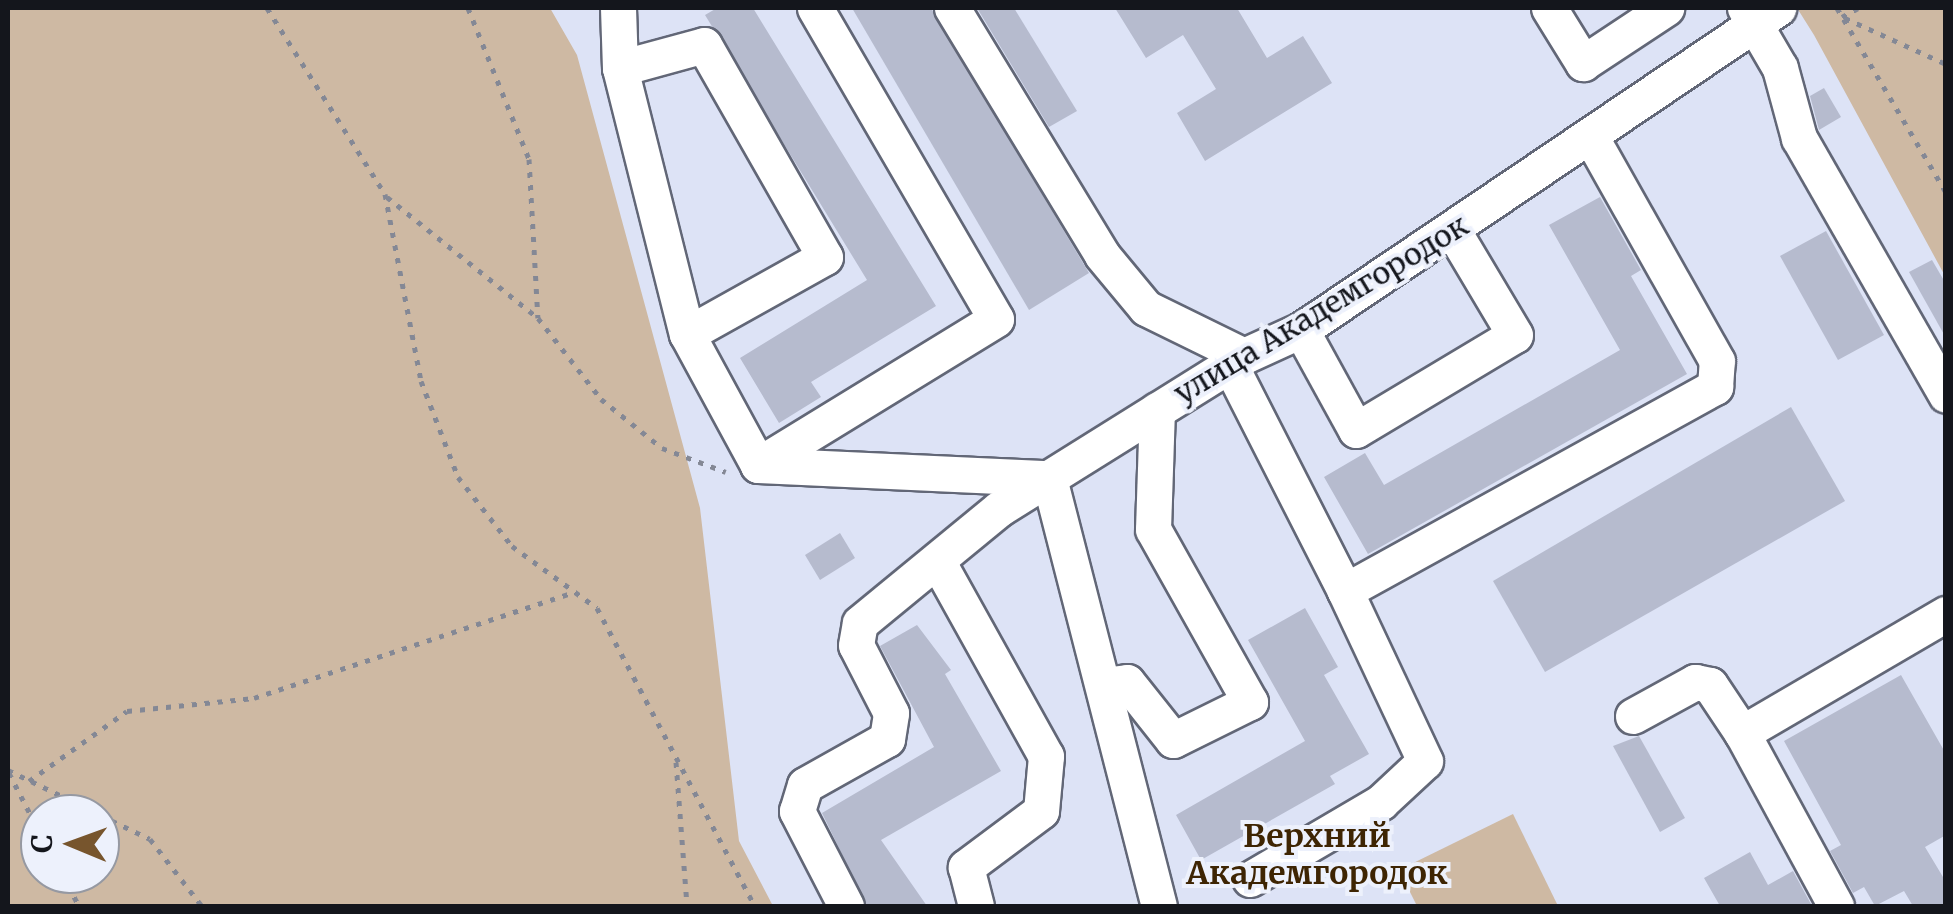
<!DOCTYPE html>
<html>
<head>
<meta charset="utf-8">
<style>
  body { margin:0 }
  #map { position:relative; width:1953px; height:914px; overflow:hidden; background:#dde3f6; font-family:Merriweather,serif }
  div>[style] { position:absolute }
  .green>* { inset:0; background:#ceb9a3 }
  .building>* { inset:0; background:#b6bbce }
  .path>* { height:5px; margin-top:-2.5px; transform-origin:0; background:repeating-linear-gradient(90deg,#848895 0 5px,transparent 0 13px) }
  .roads { filter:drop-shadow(2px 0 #626777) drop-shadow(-2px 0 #626777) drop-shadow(0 2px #626777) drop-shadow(0 -2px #626777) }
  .minor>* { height:35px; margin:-17.5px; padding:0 17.5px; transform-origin:17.5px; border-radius:17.5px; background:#fff }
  span { translate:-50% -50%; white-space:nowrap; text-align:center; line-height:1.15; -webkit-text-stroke:8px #edf1fc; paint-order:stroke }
  .street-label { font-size:30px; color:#14161c }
  .neighbourhood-label { font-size:32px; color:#3e2503; font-weight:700 }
  .frame { position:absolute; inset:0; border:10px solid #14161c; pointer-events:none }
  .north { position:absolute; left:20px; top:794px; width:100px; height:100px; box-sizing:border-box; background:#edf1fc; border:2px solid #9699a2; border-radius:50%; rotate:271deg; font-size:28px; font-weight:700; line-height:40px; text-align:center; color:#14161c }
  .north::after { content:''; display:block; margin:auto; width:35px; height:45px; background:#77552d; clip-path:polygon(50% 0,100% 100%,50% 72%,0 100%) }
</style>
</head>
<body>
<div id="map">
  <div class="green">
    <div style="clip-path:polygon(evenodd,8px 8px,550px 8px,577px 55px,700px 508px,739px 841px,773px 906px,8px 906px,8px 8px,40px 814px,100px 814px,100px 874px,40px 874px,40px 814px)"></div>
    <div style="clip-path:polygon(1797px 8px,1945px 8px,1945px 276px,1814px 35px)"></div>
    <div style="clip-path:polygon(1513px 814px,1558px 906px,1417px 906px,1399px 870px)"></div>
  </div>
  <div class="building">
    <div style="clip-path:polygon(717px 8px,753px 8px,936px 306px,811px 382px,821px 397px,779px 423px,740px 358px,867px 280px,705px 15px)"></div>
    <div style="clip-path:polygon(852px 8px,931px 8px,1089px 273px,1029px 310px)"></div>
    <div style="clip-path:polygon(977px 8px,1014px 8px,1077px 111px,1049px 127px)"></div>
    <div style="clip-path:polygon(1115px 8px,1237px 8px,1267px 58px,1303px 36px,1332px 83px,1205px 161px,1177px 113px,1216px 89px,1183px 35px,1146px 58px)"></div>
    <div style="clip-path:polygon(1824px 88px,1841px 117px,1819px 130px,1810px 96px)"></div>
    <div style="clip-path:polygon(1600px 197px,1641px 270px,1631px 276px,1687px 374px,1368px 554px,1324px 477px,1365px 453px,1384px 485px,1620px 350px,1549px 225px)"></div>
    <div style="clip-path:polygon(1826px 231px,1884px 335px,1838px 360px,1780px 256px)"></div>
    <div style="clip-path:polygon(1932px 260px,1946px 284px,1946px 338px,1909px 272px)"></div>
    <div style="clip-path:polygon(1791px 407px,1845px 501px,1545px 672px,1493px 581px)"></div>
    <div style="clip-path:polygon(840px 533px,855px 558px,820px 580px,805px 555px)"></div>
    <div style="clip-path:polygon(1305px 608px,1338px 667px,1324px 675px,1369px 754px,1330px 776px,1335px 784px,1201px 860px,1176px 815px,1305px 741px,1248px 640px)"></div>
    <div style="clip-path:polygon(917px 625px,951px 670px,945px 674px,1001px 771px,881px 840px,927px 906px,867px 906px,822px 813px,934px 747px,880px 646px)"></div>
    <div style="clip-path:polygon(1901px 675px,1946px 754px,1946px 835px,1925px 847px,1946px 882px,1946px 906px,1913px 906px,1904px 891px,1875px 906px,1864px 887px,1853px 893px,1830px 851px,1841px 845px,1784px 741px)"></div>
    <div style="clip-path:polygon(1639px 736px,1685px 818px,1660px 832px,1613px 746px)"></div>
    <div style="clip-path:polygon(1750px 852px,1768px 885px,1793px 871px,1812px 906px,1720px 906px,1704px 878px)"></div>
  </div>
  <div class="path">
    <div style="left:267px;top:8px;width:220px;rotate:57.6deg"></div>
    <div style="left:385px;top:194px;width:190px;rotate:79.1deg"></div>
    <div style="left:421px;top:381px;width:103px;rotate:68.9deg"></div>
    <div style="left:458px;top:477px;width:88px;rotate:52deg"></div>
    <div style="left:512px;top:546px;width:105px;rotate:36.1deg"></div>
    <div style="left:597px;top:608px;width:337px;rotate:62.1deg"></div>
    <div style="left:468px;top:8px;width:163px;rotate:68deg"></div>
    <div style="left:529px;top:159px;width:159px;rotate:86.8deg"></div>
    <div style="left:1837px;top:8px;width:214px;rotate:59.4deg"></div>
    <div style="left:1842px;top:17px;width:18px;rotate:-29deg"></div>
    <div style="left:1845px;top:18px;width:111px;rotate:24.5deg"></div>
    <div style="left:387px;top:197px;width:193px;rotate:38.7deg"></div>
    <div style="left:538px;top:318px;width:103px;rotate:52.1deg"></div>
    <div style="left:601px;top:399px;width:78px;rotate:38.8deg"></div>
    <div style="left:662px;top:448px;width:68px;rotate:20.6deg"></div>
    <div style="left:676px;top:762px;width:144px;rotate:85.6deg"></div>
    <div style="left:8px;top:770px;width:101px;rotate:25.8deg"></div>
    <div style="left:9px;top:773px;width:68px;rotate:62.7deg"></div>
    <div style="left:29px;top:781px;width:120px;rotate:-35.5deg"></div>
    <div style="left:127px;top:711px;width:128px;rotate:-5.8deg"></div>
    <div style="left:254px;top:698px;width:337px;rotate:-18.3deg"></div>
    <div style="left:100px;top:815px;width:55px;rotate:25.6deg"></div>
    <div style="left:150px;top:839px;width:85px;rotate:52.2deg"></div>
    <div style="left:62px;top:874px;width:36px;rotate:62deg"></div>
  </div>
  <div class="roads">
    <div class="minor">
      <div style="left:618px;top:8px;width:60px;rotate:88.1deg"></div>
      <div style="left:620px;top:68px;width:274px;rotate:75.9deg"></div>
      <div style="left:687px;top:334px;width:149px;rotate:61.5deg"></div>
      <div style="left:758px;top:465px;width:290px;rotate:2.6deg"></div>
      <div style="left:952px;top:8px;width:289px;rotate:58.7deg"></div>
      <div style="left:1102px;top:255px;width:69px;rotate:50.3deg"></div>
      <div style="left:1146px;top:308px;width:109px;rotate:26.1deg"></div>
      <div style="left:1549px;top:8px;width:65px;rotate:58.3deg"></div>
      <div style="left:1583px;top:63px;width:100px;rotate:-33.5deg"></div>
      <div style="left:1745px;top:8px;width:69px;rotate:59.7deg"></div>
      <div style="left:1780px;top:68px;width:73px;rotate:74.8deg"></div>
      <div style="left:1799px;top:138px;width:296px;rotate:60.2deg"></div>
      <div style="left:620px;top:68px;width:87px;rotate:-15.3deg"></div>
      <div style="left:704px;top:45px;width:244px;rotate:60.3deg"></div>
      <div style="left:825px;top:257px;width:158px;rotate:150.8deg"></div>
      <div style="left:1301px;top:330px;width:114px;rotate:61.2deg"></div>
      <div style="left:1356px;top:430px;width:185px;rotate:-30.9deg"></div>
      <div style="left:1515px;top:335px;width:121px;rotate:-120.8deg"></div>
      <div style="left:1230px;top:365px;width:254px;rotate:63deg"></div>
      <div style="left:1345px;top:591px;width:423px;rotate:-28.9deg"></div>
      <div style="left:1715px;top:387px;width:26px;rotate:-86deg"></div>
      <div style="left:1717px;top:361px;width:258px;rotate:-119.4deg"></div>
      <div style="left:758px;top:465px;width:279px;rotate:-31.5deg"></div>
      <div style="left:996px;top:319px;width:360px;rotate:-120.2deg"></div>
      <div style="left:1049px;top:478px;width:442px;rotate:75.6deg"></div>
      <div style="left:939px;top:564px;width:220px;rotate:60.9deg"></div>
      <div style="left:1046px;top:756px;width:55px;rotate:95.2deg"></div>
      <div style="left:1041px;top:811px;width:94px;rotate:143.3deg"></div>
      <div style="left:966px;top:867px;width:40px;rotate:75.6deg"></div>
      <div style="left:1103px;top:685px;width:24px;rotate:-7deg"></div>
      <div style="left:1127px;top:682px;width:74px;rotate:51.6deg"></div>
      <div style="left:1173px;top:740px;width:86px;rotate:-26.3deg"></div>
      <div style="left:1250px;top:702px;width:198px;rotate:-119.3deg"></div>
      <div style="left:1153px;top:529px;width:119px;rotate:-88.1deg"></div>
      <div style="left:1633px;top:716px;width:71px;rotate:-28.7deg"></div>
      <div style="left:1695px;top:682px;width:15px;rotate:11deg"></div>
      <div style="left:1710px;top:685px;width:58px;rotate:56.3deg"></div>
      <div style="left:1250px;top:879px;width:152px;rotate:-30.4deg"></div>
      <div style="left:1381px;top:802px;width:60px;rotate:-43deg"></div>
      <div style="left:1425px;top:761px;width:188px;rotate:-115.2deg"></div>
      <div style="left:846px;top:906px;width:107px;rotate:-117.3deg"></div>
      <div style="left:797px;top:811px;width:27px;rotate:-73deg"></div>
      <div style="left:805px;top:785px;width:94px;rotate:-29.3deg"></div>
      <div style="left:887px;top:739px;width:26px;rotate:-81deg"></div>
      <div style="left:891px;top:713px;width:76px;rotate:-117.2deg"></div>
      <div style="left:856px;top:645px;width:22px;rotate:-80deg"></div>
      <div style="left:860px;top:623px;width:180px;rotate:-39.4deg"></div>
      <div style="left:999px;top:509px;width:289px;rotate:-32deg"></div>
      <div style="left:1244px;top:356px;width:63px;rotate:-24.5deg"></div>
      <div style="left:1301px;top:330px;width:576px;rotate:-34.02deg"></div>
      <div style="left:1836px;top:906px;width:197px;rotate:-118.5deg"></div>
      <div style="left:1742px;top:733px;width:236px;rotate:-30.3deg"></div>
    </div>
  </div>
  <div class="street-label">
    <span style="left:1321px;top:309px;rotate:-31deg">улица Академгородок</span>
  </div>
  <div class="neighbourhood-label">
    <span style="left:1317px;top:855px">Верхний<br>Академгородок</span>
  </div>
  <div class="frame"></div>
  <div class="north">С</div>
</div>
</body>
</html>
